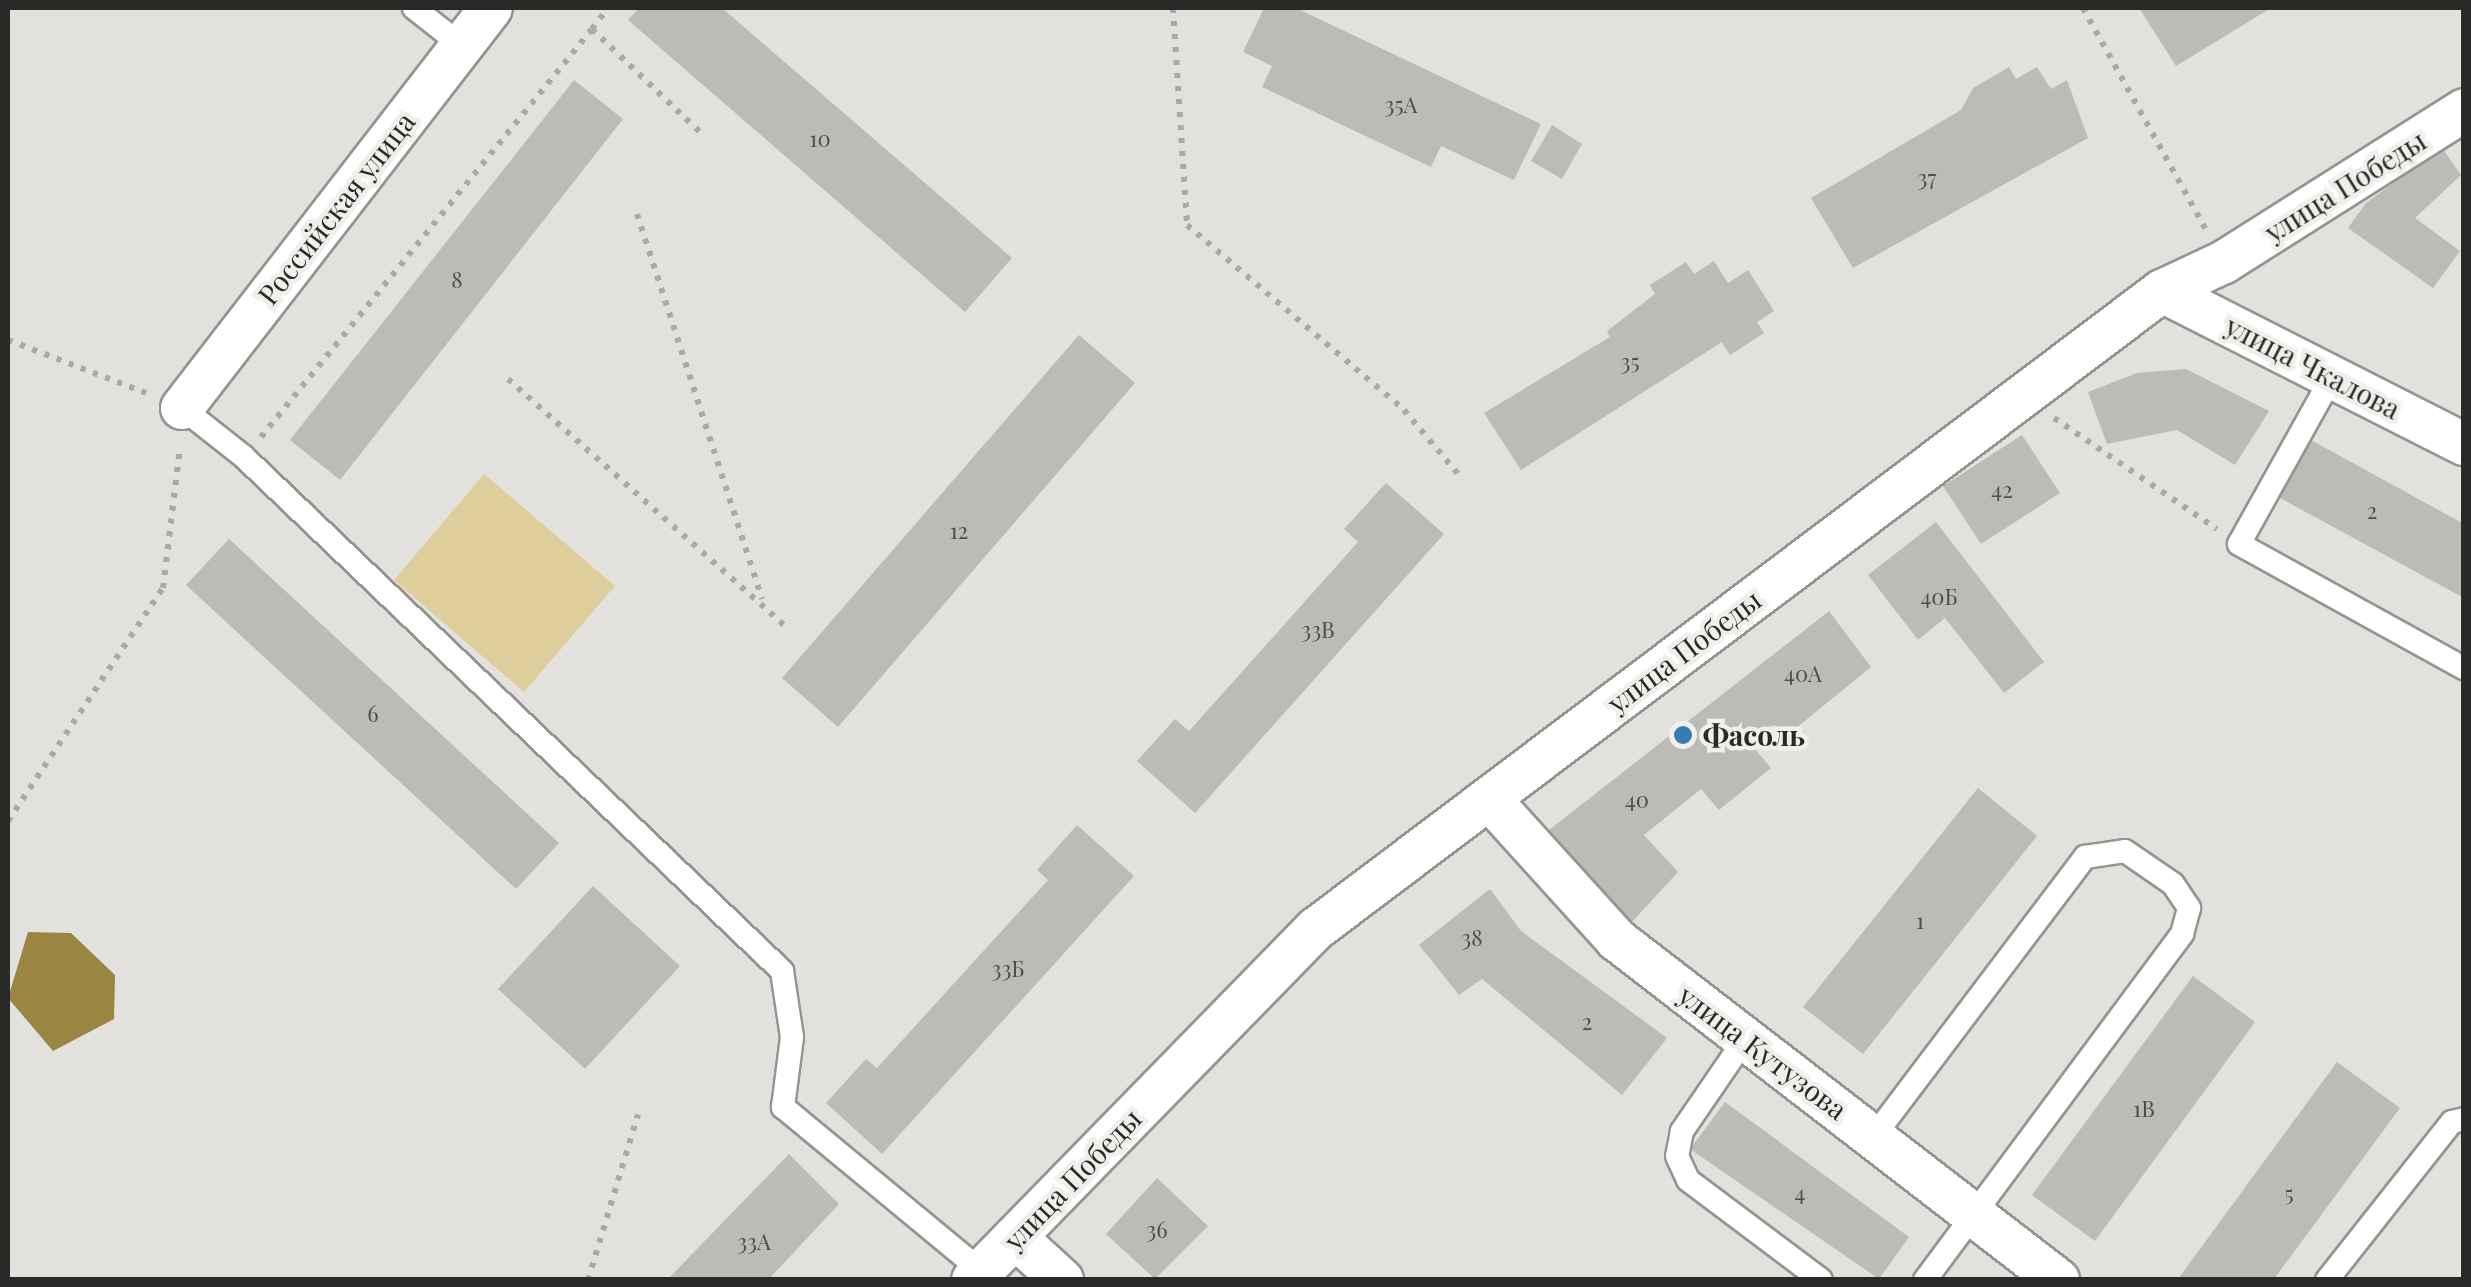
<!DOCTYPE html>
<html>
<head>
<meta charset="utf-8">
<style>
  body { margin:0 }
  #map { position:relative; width:2471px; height:1287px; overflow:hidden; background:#e2e1de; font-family:"Playfair Display",serif }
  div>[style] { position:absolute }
  .green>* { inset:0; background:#dece9b }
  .water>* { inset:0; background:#9a8641 }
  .building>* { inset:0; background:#bcbbb8 }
  .path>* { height:6px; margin-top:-3px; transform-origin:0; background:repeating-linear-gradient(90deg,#aaa9a7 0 5px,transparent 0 13px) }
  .roads { filter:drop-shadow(2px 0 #959491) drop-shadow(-2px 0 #959491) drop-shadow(0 2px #959491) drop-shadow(0 -2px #959491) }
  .service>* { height:22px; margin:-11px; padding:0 11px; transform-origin:11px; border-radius:11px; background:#fff }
  .minor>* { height:42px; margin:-21px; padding:0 21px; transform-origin:21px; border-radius:21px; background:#fff }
  .dots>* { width:28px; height:28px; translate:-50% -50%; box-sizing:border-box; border:5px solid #f0efeb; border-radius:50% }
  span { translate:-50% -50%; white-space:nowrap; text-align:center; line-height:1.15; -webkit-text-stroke:9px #f0efeb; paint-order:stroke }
  .number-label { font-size:22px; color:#4e4e4c }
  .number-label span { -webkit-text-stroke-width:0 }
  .street-label { font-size:28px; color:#292928 }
  .poi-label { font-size:28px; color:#292928; font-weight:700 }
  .left { translate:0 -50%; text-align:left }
  .frame { position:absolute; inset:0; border:10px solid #292928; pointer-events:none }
</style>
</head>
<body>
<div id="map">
  <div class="green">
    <div style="clip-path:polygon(484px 474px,615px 586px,524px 692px,394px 580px)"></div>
  </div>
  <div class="water">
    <div style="clip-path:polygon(28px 932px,71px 933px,115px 975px,114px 1019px,53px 1051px,8px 998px)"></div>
  </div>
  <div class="building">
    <div style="clip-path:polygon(639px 8px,722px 8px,1012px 258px,965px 312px,628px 20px)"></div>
    <div style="clip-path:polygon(1264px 8px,1296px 8px,1541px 124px,1514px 180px,1441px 146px,1431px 167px,1262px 87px,1272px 66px,1243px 52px)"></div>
    <div style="clip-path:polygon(2139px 8px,2271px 8px,2176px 66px)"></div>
    <div style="clip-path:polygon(2009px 67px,2016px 79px,2037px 67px,2051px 89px,2067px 80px,2088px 138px,1853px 268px,1811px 198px,1961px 110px,1973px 88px)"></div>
    <div style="clip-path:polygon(574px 80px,623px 119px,340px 480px,290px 440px)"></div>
    <div style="clip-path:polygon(1552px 125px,1582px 144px,1562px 179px,1531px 161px)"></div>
    <div style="clip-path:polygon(2442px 148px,2461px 175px,2415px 218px,2460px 251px,2433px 288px,2348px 228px,2366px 203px)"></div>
    <div style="clip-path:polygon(1714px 261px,1728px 283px,1748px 270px,1774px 311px,1757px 322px,1764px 333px,1730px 355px,1722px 342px,1521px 470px,1484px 413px,1610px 337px,1607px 331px,1655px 294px,1650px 285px,1686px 262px,1694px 274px)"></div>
    <div style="clip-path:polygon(1079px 335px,1135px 383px,838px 727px,782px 678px)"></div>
    <div style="clip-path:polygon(2186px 369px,2269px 411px,2235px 465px,2177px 430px,2107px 444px,2088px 392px,2137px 373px)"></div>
    <div style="clip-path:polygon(2022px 435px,2060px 493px,1981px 544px,1943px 486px)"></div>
    <div style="clip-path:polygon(2311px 440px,2464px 524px,2464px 598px,2280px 498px)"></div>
    <div style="clip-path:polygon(1386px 483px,1444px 534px,1195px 813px,1137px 761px,1175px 719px,1189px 731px,1358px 542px,1344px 529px)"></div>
    <div style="clip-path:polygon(1936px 522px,2044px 662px,2004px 693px,1945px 618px,1918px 640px,1868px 575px)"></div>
    <div style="clip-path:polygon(229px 539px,559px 843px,516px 889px,186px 585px)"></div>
    <div style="clip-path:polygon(1829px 611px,1871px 667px,1795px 729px,1770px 726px,1749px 742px,1771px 768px,1719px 810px,1701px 789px,1644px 835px,1678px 872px,1632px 922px,1549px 830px)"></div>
    <div style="clip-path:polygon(1978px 788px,2037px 836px,1863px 1054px,1803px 1007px)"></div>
    <div style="clip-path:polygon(1077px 825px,1134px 876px,882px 1154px,826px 1103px,866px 1059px,877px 1068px,1048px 880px,1037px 870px)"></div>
    <div style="clip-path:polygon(593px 886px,680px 966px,585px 1069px,498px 989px)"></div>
    <div style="clip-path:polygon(1490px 889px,1521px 931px,1667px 1038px,1622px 1095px,1482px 979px,1459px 995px,1419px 945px)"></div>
    <div style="clip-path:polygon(2193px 976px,2255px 1022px,2095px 1241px,2032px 1195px)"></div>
    <div style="clip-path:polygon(2337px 1062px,2400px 1108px,2274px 1279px,2178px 1279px)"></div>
    <div style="clip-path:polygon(1725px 1102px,1909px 1237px,1879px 1279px,1690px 1149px)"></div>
    <div style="clip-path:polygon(789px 1154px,839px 1204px,769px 1279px,668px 1279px)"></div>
    <div style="clip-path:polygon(1157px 1178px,1208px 1226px,1155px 1279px,1106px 1234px)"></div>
  </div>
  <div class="path">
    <div style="left:1173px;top:8px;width:217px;rotate:86.3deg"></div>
    <div style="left:1187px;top:225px;width:285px;rotate:40.4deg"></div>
    <div style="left:1404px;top:410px;width:85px;rotate:49.8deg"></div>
    <div style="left:2083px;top:8px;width:254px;rotate:61deg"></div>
    <div style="left:592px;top:29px;width:26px;rotate:-53deg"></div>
    <div style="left:637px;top:214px;width:405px;rotate:72deg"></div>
    <div style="left:8px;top:340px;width:148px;rotate:21deg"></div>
    <div style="left:508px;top:379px;width:370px;rotate:41.7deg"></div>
    <div style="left:2054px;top:418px;width:197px;rotate:34.3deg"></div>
    <div style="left:261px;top:437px;width:525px;rotate:-50.95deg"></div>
    <div style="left:592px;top:29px;width:152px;rotate:43.7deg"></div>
    <div style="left:8px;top:821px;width:280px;rotate:-56.4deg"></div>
    <div style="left:163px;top:588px;width:142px;rotate:-83.1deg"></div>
    <div style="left:588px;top:1280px;width:173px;rotate:-73.2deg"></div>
  </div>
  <div class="roads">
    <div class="service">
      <div style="left:414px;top:8px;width:60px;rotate:38.2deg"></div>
      <div style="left:2332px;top:377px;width:191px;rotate:119.1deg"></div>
      <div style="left:2239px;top:544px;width:257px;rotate:28.9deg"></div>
      <div style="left:182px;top:408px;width:79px;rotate:38.3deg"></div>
      <div style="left:244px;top:457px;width:744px;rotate:43.69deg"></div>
      <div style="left:782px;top:971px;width:67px;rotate:81.4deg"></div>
      <div style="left:792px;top:1037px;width:71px;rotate:97.3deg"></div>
      <div style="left:783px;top:1107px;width:257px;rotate:39.6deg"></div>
      <div style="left:1745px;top:1039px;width:112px;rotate:124.4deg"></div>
      <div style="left:1682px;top:1131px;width:25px;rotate:101deg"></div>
      <div style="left:1677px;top:1156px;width:26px;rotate:65deg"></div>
      <div style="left:1688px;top:1180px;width:166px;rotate:36.9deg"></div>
      <div style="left:1874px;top:1136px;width:350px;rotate:-52.9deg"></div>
      <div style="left:2085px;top:857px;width:40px;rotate:-8.5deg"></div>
      <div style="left:2125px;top:851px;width:58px;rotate:34.5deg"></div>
      <div style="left:2173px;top:884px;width:29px;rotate:56deg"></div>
      <div style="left:2189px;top:908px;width:27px;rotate:105deg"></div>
      <div style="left:2182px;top:934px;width:431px;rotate:126.6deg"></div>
      <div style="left:2327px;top:1280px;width:201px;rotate:-51.7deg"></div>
      <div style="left:2452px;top:1122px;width:12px;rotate:-14deg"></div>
    </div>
    <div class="minor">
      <div style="left:2162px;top:291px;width:339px;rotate:26.9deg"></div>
      <div style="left:182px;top:408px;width:505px;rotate:-52.31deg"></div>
      <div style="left:1491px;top:801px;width:188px;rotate:47.8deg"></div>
      <div style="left:1617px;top:940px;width:557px;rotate:37.63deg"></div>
      <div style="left:1015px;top:1237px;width:64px;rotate:42.5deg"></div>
      <div style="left:973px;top:1280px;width:492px;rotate:-45.7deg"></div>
      <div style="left:1317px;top:928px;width:1058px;rotate:-37.01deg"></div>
      <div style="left:2162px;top:291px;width:68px;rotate:-25.1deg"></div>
      <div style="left:2224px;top:262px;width:284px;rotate:-32.3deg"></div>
    </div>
  </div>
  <div class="dots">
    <div style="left:1683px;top:735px;background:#357db1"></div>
  </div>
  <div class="number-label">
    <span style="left:1401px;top:105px">35А</span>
    <span style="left:820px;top:139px">10</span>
    <span style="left:1927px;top:178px">37</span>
    <span style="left:457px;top:280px">8</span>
    <span style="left:1630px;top:362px">35</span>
    <span style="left:2002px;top:490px">42</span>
    <span style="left:2372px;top:511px">2</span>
    <span style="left:959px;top:531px">12</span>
    <span style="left:1939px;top:597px">40Б</span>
    <span style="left:1318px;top:630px">33В</span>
    <span style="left:1803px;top:674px">40А</span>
    <span style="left:373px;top:714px">6</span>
    <span style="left:1637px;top:800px">40</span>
    <span style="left:1920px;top:921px">1</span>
    <span style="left:1472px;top:938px">38</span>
    <span style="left:1008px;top:969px">33Б</span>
    <span style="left:1587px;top:1022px">2</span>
    <span style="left:2144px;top:1109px">1В</span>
    <span style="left:1800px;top:1193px">4</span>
    <span style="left:2289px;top:1194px">5</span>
    <span style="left:1157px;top:1230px">36</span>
    <span style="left:754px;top:1242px">33А</span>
  </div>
  <div class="street-label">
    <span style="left:2345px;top:186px;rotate:-32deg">улица Победы</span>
    <span style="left:336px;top:208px;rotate:-52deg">Российская улица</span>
    <span style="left:2313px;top:367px;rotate:27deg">улица Чкалова</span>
    <span style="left:1684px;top:651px;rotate:-37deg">улица Победы</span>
    <span style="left:1763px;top:1052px;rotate:37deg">улица Кутузова</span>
    <span style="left:1072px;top:1179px;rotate:-46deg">улица Победы</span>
  </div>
  <div class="poi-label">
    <span class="left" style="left:1703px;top:735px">Фасоль</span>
  </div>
  <div class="frame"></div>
</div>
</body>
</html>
